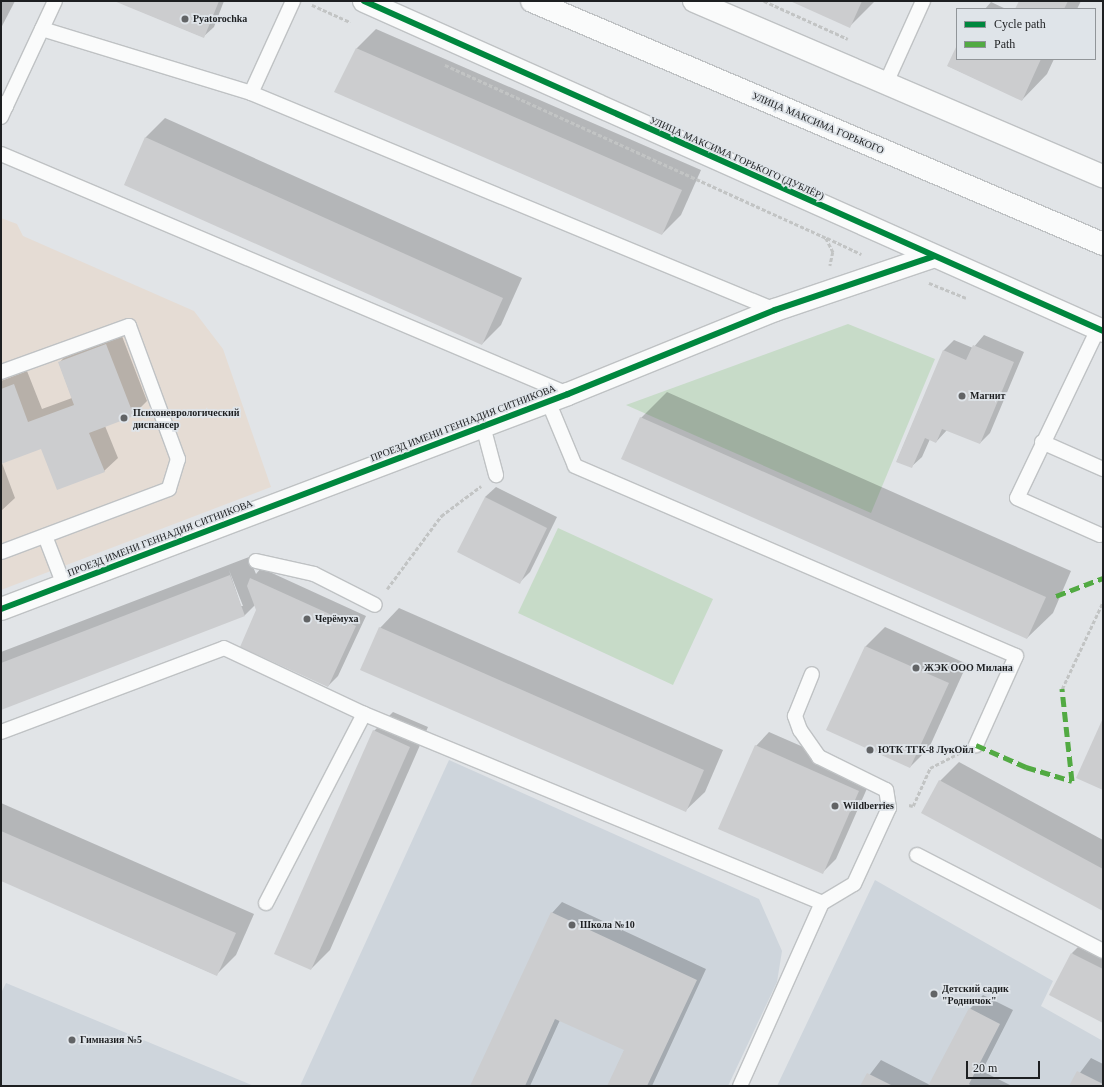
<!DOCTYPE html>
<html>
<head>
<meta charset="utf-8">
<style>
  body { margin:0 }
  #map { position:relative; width:1104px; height:1087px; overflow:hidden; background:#e1e4e7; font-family:Georgia,serif }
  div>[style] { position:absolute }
  .built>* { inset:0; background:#ced5dc }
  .medical>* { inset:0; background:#e5dcd4 }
  .green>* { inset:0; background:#c7dbc8 }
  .shadow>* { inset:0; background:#0003 }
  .building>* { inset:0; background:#cccdcf }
  .path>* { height:2.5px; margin-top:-1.25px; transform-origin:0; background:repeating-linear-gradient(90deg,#c2c4c4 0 4px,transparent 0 6px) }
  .roads { filter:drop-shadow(1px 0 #bfc2c4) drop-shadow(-1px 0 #bfc2c4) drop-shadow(0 1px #bfc2c4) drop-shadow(0 -1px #bfc2c4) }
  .lane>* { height:14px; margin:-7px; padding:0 7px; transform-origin:7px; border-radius:7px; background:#fafbfb }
  .street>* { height:22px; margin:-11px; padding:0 11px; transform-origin:11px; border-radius:11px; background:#fafbfb }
  .secondary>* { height:22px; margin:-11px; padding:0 11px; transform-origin:11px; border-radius:11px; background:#fafbfb }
  .quiet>* { height:5px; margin-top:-2.5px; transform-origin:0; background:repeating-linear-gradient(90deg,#52aa43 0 10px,transparent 0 15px) }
  .cycleway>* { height:6px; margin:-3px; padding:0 3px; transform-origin:3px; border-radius:3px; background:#00873e }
  .dots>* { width:11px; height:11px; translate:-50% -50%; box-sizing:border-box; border:2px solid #dfe4e9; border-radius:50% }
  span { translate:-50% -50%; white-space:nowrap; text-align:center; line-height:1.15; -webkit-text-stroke:3.5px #dfe4e9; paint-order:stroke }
  .poi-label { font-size:10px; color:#1d1f21; font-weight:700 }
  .left { translate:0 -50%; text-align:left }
  .street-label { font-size:10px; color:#1d1f21 }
  .frame { position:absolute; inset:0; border:2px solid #1d1f21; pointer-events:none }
  .legend { position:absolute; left:956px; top:8px; width:140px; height:52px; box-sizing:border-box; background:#dfe4e9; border:1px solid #919599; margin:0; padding:5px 7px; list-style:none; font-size:12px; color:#1d1f21 }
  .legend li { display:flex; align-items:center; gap:8px; height:20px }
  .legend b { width:20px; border:1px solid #919599 }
  .scale { position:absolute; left:966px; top:1061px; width:74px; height:18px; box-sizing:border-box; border:2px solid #1d1f21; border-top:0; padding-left:5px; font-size:12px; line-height:14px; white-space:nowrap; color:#1d1f21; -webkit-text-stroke:3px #dfe4e9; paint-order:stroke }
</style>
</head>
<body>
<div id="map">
  <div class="built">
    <div style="clip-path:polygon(449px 760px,759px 899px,782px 951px,777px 982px,728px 1086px,300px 1086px)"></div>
    <div style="clip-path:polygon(875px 880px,1053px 981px,1041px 1006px,1103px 1041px,1103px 1086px,777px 1086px)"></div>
    <div style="clip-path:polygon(6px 983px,254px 1086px,1px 1086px,1px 993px)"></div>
  </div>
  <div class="medical">
    <div style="clip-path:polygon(1px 218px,17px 224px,23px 236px,194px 311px,223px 349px,271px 487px,1px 590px)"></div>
  </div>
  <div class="green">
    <div style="clip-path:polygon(848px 324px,935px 359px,871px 513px,626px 405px)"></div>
    <div style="clip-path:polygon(558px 528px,713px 599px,673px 685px,518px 613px)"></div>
  </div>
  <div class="shadow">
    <div style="clip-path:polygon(1px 1px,15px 1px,1px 28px)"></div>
    <div style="clip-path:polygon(116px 1px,224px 1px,214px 27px,203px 37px)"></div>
    <div style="clip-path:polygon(792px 1px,875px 1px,850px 26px)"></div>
    <div style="clip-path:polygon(1020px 1px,1081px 1px,1077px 9px,1017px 9px)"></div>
    <div style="clip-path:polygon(991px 2px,1006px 9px,985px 9px)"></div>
    <div style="clip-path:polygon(376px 29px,701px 170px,681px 215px,662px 234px,336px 92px,357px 48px)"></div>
    <div style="clip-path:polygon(957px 47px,957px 59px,1054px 59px,1047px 74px,1022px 100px,948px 66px)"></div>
    <div style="clip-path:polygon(165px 118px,522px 278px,501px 325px,482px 344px,125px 184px,146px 137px)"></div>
    <div style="clip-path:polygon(120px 331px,147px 401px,133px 415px,105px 426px,118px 458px,104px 471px,42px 447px,2px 463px,15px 498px,1px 511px,1px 381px,27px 371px,42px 409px,72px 398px,59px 363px,72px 349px)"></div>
    <div style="clip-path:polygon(984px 335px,1024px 352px,990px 433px,980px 443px,947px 430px,936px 442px,930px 439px,922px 457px,911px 467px,897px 461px,944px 350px,954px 340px,973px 348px)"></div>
    <div style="clip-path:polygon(667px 392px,1071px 571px,1053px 613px,1027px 638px,641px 418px)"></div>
    <div style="clip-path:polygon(496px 487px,557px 517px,530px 572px,520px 582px,485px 497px)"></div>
    <div style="clip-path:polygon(evenodd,249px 557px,256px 574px,261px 568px,366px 616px,338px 676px,328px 686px,255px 605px,245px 615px,1px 709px,1px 652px,249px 557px,229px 570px,243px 606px,241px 606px,229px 570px)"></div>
    <div style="clip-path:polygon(399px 608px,723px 750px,705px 792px,685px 811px,380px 628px)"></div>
    <div style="clip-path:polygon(885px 627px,967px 664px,929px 748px,910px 767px,828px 730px,866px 646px)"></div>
    <div style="clip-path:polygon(393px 712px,428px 727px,330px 950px,311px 969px,374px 731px)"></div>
    <div style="clip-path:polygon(769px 732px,872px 777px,836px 859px,822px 873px,756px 746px)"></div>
    <div style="clip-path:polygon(959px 762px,1103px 840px,1103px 910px,940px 781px)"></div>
    <div style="clip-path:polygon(1px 803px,254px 914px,236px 955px,216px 975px,1px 880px)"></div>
    <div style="clip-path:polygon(562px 902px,706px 969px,652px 1086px,608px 1086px,625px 1049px,560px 1020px,530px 1086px,471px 1086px,552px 913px)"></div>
    <div style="clip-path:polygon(1085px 940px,1103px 949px,1103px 1022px,1072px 953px)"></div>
    <div style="clip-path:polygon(983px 995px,1013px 1010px,982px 1071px,1012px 1086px,861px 1086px,881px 1060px,930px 1085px,970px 1009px)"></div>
    <div style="clip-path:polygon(1091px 1058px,1103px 1064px,1103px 1086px,1070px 1086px)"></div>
  </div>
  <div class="building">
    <div style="clip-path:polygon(114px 1px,219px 1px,204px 38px)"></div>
    <div style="clip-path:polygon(790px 1px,862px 1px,850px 28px)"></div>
    <div style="clip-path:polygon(1019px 1px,1068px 1px,1064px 9px,1015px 9px)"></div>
    <div style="clip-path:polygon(957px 45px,957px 59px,1041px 59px,1022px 101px,947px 66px)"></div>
    <div style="clip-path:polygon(356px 48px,682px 190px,662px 235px,334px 92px)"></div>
    <div style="clip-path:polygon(145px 137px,503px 298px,482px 345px,124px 185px)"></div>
    <div style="clip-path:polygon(106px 344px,134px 416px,89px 433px,105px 472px,57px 490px,41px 449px,1px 464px,1px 389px,14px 384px,28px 422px,74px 405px,58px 362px)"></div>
    <div style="clip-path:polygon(973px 345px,1014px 362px,980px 444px,942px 429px,936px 443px,925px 438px,912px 468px,896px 462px,943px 350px,966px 360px)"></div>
    <div style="clip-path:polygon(640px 417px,1046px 597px,1027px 639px,621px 459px)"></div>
    <div style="clip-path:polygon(485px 497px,547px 528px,520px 584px,457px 552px)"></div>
    <div style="clip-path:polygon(230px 575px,245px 616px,1px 710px,1px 663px)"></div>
    <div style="clip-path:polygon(250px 578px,356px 626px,328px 687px,240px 647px,256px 610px,247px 586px)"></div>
    <div style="clip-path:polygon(379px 627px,704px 770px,686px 812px,360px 670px)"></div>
    <div style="clip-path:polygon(865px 646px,949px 683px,910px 768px,826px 730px)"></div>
    <div style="clip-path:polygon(1103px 718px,1103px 790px,1076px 778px)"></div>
    <div style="clip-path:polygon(373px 730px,410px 747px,311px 970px,274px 954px)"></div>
    <div style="clip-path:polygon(755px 745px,859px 791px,823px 874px,718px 829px)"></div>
    <div style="clip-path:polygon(939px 780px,1103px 869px,1103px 911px,921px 813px)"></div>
    <div style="clip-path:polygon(1px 831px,236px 933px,217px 976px,1px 881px)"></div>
    <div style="clip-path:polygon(551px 912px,697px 980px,647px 1086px,607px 1086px,624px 1050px,555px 1019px,525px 1086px,470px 1086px)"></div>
    <div style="clip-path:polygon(1071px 953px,1103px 969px,1103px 1023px,1049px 995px)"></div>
    <div style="clip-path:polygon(969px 1008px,1000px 1024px,969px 1084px,972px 1086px,928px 1086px)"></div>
    <div style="clip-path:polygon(1077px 1071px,1103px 1084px,1103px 1086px,1069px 1086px)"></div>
    <div style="clip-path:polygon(867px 1073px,893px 1086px,860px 1086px)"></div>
  </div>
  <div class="path">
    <div style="left:764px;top:1px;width:92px;rotate:24.3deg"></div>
    <div style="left:312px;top:5px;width:42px;rotate:24.1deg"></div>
    <div style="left:445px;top:65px;width:418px;rotate:24.4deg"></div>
    <div style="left:826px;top:238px;width:16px;rotate:63deg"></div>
    <div style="left:833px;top:252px;width:14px;rotate:102deg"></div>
    <div style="left:827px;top:238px;width:38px;rotate:25deg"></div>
    <div style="left:929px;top:283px;width:40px;rotate:22deg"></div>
    <div style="left:387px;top:589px;width:91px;rotate:-53.5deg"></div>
    <div style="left:441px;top:516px;width:50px;rotate:-36.9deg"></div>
    <div style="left:1062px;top:689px;width:96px;rotate:-64.8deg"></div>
    <div style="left:909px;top:805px;width:4px;rotate:14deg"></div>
    <div style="left:913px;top:806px;width:42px;rotate:-65.9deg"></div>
    <div style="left:930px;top:768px;width:34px;rotate:-27deg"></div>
  </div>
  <div class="roads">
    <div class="lane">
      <div style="left:293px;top:1px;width:101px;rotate:114.5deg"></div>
      <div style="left:251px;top:93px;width:567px;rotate:22.5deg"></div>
      <div style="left:42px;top:29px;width:219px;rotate:17deg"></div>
      <div style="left:886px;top:83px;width:90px;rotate:-65.7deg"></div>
      <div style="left:1px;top:103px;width:6px;rotate:31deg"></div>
      <div style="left:6px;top:106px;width:116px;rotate:-65deg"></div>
      <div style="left:1px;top:117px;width:12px;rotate:-66deg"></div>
      <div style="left:1px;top:154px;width:616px;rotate:22.94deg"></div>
      <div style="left:1098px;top:329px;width:187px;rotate:115.6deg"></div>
      <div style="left:1017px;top:498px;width:91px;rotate:24deg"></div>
      <div style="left:1px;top:372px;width:136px;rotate:-19.8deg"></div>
      <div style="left:129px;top:326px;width:142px;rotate:69.8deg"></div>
      <div style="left:178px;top:459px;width:31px;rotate:107deg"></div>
      <div style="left:169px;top:489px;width:179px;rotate:159.4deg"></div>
      <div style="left:548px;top:401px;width:70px;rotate:67.4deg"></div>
      <div style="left:575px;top:466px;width:480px;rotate:23.3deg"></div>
      <div style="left:1016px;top:656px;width:98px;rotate:114.2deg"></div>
      <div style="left:483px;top:426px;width:51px;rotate:75.1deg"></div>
      <div style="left:1042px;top:442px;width:67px;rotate:23.9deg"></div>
      <div style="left:45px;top:536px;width:53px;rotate:68.8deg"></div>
      <div style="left:256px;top:561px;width:59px;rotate:12.6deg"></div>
      <div style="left:314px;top:574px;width:68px;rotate:26.9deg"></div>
      <div style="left:364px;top:714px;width:495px;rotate:22.4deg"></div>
      <div style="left:1px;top:732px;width:238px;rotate:-20.6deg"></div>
      <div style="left:224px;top:648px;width:155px;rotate:25.2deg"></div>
      <div style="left:364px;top:714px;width:213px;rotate:117.4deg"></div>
      <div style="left:917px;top:855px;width:209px;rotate:27.3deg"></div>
      <div style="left:740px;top:1086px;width:201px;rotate:-65.9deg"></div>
      <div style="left:822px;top:903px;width:37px;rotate:-31deg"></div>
      <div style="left:854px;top:884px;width:84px;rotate:-65.3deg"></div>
      <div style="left:889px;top:808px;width:18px;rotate:-99deg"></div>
      <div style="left:886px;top:790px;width:75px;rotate:-153.8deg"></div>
      <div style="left:819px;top:757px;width:33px;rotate:-125deg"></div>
      <div style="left:800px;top:730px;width:15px;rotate:-110deg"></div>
      <div style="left:795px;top:716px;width:45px;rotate:-68deg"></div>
    </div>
    <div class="street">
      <div style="left:364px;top:1px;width:809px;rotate:24.06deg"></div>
      <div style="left:694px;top:1px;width:445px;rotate:23.2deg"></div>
      <div style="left:1px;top:609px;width:606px;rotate:-20.77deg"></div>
      <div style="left:568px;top:394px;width:223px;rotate:-22.1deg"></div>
      <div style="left:775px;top:310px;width:166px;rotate:-18.7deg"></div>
    </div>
    <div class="secondary">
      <div style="left:532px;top:1px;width:621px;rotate:23.05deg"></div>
    </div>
  </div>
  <div class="quiet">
    <div style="left:1056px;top:596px;width:50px;rotate:-21deg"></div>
    <div style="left:976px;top:745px;width:55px;rotate:23.7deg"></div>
    <div style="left:1026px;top:767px;width:48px;rotate:16.9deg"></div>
    <div style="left:1072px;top:781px;width:93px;rotate:-96.2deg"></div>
  </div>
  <div class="cycleway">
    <div style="left:364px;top:1px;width:809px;rotate:24.06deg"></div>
    <div style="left:1px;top:609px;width:606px;rotate:-20.77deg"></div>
    <div style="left:568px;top:394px;width:223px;rotate:-22.1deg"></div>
    <div style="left:775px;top:310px;width:166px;rotate:-18.7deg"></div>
  </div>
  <div class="dots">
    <div style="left:185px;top:19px;background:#626466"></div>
    <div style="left:962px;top:396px;background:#626466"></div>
    <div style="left:124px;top:418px;background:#626466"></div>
    <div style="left:307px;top:619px;background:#626466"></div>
    <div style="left:916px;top:668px;background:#626466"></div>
    <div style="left:870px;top:750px;background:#626466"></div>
    <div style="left:835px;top:806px;background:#626466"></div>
    <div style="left:572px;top:925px;background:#626466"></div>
    <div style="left:934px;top:994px;background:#626466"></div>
    <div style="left:72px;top:1040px;background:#626466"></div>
  </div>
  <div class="poi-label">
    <span class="left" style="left:193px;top:19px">Pyatorochka</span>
    <span class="left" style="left:970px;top:396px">Магнит</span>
    <span class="left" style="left:133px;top:418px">Психоневрологический<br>диспансер</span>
    <span class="left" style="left:315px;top:619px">Черёмуха</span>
    <span class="left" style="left:924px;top:668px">ЖЭК ООО Милана</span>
    <span class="left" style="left:878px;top:750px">ЮТК ТГК-8 ЛукОйл</span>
    <span class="left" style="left:843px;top:806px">Wildberries</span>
    <span class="left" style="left:580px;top:925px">Школа №10</span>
    <span class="left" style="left:942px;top:994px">Детский садик<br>"Родничок"</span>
    <span class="left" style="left:80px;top:1040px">Гимназия №5</span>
  </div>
  <div class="street-label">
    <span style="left:818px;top:123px;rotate:23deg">УЛИЦА МАКСИМА ГОРЬКОГО</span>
    <span style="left:737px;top:158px;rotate:24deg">УЛИЦА МАКСИМА ГОРЬКОГО (ДУБЛЁР)</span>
    <span style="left:463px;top:423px;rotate:-21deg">ПРОЕЗД ИМЕНИ ГЕННАДИЯ СИТНИКОВА</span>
    <span style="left:160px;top:538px;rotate:-21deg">ПРОЕЗД ИМЕНИ ГЕННАДИЯ СИТНИКОВА</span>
  </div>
  <div class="frame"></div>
  <ul class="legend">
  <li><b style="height:5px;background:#00873e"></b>Cycle path</li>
  <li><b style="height:5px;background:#52aa43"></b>Path</li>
  </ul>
  <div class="scale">20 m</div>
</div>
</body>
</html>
